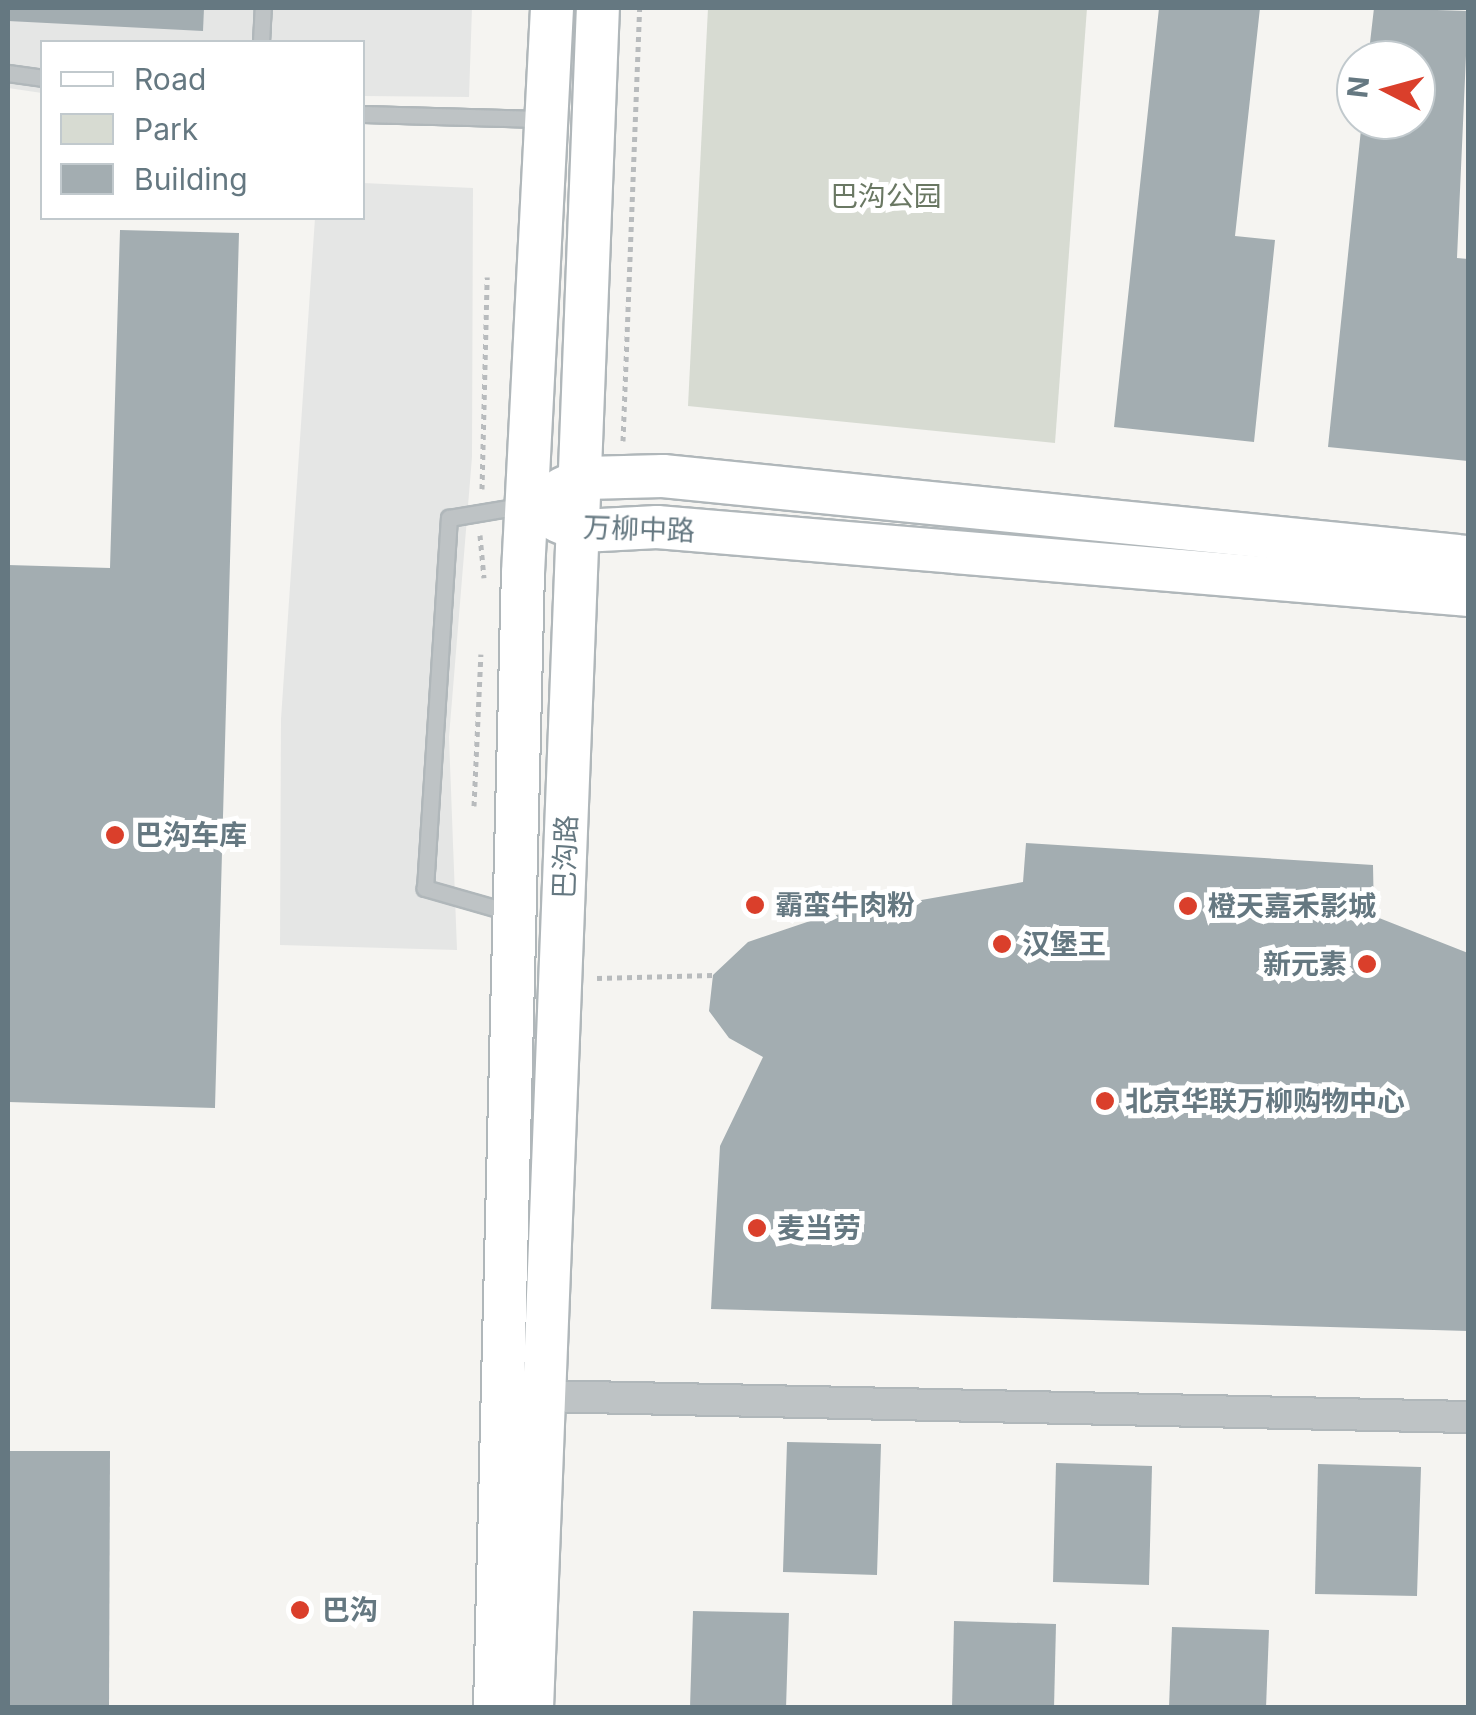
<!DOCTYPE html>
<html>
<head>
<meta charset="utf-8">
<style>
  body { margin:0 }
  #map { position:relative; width:1476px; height:1715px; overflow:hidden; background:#f5f4f1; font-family:Inter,"Noto Sans SC",sans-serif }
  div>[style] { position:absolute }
  .built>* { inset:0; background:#e5e6e5 }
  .green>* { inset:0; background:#d7dbd2 }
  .building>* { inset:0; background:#a3adb1 }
  .path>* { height:5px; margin-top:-2.5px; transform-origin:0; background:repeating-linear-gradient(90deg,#b8bbbd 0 5px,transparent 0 10px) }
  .roads { filter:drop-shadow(2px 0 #b0b7ba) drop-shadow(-2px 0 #b0b7ba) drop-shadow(0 2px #b0b7ba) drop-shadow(0 -2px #b0b7ba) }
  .lane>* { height:15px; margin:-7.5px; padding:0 7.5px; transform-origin:7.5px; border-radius:7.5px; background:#bec3c5 }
  .street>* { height:30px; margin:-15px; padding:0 15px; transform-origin:15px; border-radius:15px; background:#bec3c5 }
  .secondary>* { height:42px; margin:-21px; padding:0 21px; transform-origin:21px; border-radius:21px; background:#fff }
  .dots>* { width:28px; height:28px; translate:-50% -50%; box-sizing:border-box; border:5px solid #fff; border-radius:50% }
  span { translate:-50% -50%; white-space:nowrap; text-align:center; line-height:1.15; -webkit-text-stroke:10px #fff; paint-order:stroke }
  .park-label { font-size:28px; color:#6a7863 }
  .street-label { font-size:28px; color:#657881 }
  .poi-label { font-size:28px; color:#657881; font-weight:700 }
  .left { translate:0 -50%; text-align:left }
  .right { translate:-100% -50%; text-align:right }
  .frame { position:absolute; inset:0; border:10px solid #657881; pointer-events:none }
  .legend { position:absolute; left:40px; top:40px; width:325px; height:180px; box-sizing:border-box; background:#fff; border:2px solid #c1c9cd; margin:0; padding:12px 18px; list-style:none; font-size:30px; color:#657881 }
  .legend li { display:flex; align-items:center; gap:20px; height:50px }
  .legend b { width:50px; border:2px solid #c1c9cd }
  .north { position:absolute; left:1336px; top:40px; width:100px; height:100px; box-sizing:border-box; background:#fff; border:2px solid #c1c9cd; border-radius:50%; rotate:276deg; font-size:28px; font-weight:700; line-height:40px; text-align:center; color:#657881 }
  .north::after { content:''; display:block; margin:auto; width:35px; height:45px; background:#da3f2b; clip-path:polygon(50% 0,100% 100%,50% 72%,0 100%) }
</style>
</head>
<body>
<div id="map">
  <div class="built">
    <div style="clip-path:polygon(8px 8px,472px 8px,469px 97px,363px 96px,362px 42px,42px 42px,42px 93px,8px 88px)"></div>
    <div style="clip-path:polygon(363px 183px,473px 188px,472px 457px,449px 737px,457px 950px,280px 945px,281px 719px,315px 218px,362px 218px)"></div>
  </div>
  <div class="green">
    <div style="clip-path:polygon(708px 8px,1087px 8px,1055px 443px,688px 406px)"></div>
  </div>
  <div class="building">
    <div style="clip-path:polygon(8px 8px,204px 8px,203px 31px,8px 21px)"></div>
    <div style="clip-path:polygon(1159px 8px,1260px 8px,1235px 236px,1275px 240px,1254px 442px,1114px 427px)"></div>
    <div style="clip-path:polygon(1374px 8px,1468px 11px,1457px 258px,1468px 259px,1468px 461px,1328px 447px,1362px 120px,1416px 120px,1416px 60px,1368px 60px)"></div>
    <div style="clip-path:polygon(120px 230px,239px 233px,215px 1108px,8px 1102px,8px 565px,110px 568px)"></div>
    <div style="clip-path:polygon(1026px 843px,1373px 865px,1374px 916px,1468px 953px,1468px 1331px,711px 1309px,720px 1146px,763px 1057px,729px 1038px,709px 1011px,713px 975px,748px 942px,819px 918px,1023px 882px)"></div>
    <div style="clip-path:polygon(787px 1442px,881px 1444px,877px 1575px,783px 1572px)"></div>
    <div style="clip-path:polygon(8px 1451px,110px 1451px,109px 1708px,8px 1708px)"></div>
    <div style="clip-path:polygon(1056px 1463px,1152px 1466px,1149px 1585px,1053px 1582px)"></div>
    <div style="clip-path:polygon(1318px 1464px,1421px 1467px,1417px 1596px,1315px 1594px)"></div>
    <div style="clip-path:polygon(693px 1611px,789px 1613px,786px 1708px,690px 1708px)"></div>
    <div style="clip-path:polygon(954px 1621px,1056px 1624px,1054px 1708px,952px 1708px)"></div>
    <div style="clip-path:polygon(1172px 1627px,1269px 1630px,1266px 1708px,1169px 1708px)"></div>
  </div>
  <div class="path">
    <div style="left:623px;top:441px;width:433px;rotate:-87.8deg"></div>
    <div style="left:482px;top:489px;width:212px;rotate:-88.6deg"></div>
    <div style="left:480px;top:535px;width:43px;rotate:84.7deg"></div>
    <div style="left:474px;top:806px;width:152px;rotate:-87.4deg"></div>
    <div style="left:597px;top:978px;width:116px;rotate:-1.5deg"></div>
  </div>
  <div class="roads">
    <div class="lane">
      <div style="left:261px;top:42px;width:34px;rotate:-87deg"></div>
      <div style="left:8px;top:73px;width:34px;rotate:8deg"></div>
      <div style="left:362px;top:114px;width:179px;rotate:1.6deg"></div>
      <div style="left:512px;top:913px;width:91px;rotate:-164deg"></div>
      <div style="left:425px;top:888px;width:371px;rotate:-86.3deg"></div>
      <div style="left:449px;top:518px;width:73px;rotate:-9.5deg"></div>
    </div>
    <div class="street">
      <div style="left:542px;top:1396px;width:926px;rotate:1.3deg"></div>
    </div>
    <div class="secondary">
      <div style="left:562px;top:489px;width:26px;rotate:-25deg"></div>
      <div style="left:586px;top:478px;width:77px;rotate:-1.5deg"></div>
      <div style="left:663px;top:476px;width:809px;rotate:5.75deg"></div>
      <div style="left:558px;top:521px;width:26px;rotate:23deg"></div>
      <div style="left:582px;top:531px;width:75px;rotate:-3.1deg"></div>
      <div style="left:657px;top:527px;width:814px;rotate:4.79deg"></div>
      <div style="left:495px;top:1708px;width:1135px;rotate:-88.59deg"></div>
      <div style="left:523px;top:573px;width:566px;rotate:-87.06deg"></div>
      <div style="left:532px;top:1708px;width:1701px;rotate:-87.78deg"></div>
    </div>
  </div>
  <div class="dots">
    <div style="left:115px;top:835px;background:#da3f2b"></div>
    <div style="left:755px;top:905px;background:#da3f2b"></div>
    <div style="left:1188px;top:906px;background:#da3f2b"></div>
    <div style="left:1002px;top:944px;background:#da3f2b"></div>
    <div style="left:1367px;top:964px;background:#da3f2b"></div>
    <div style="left:1105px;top:1101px;background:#da3f2b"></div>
    <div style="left:757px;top:1228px;background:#da3f2b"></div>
    <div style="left:300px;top:1610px;background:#da3f2b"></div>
  </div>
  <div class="park-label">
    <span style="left:886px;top:196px">巴沟公园</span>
  </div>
  <div class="street-label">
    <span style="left:639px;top:529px;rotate:2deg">万柳中路</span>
    <span style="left:565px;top:857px;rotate:-88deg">巴沟路</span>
  </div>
  <div class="poi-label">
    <span class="left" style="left:135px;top:835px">巴沟车库</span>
    <span class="left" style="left:775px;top:905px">霸蛮牛肉粉</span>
    <span class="left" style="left:1208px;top:906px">橙天嘉禾影城</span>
    <span class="left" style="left:1022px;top:944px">汉堡王</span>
    <span class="right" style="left:1347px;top:964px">新元素</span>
    <span class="left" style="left:1125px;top:1101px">北京华联万柳购物中心</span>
    <span class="left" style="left:777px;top:1228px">麦当劳</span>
    <span class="left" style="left:322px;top:1610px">巴沟</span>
  </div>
  <div class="frame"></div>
  <ul class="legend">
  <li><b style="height:12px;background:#fff"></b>Road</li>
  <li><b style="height:28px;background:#d7dbd2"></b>Park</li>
  <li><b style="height:28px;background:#a3adb1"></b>Building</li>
  </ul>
  <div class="north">N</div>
</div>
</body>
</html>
